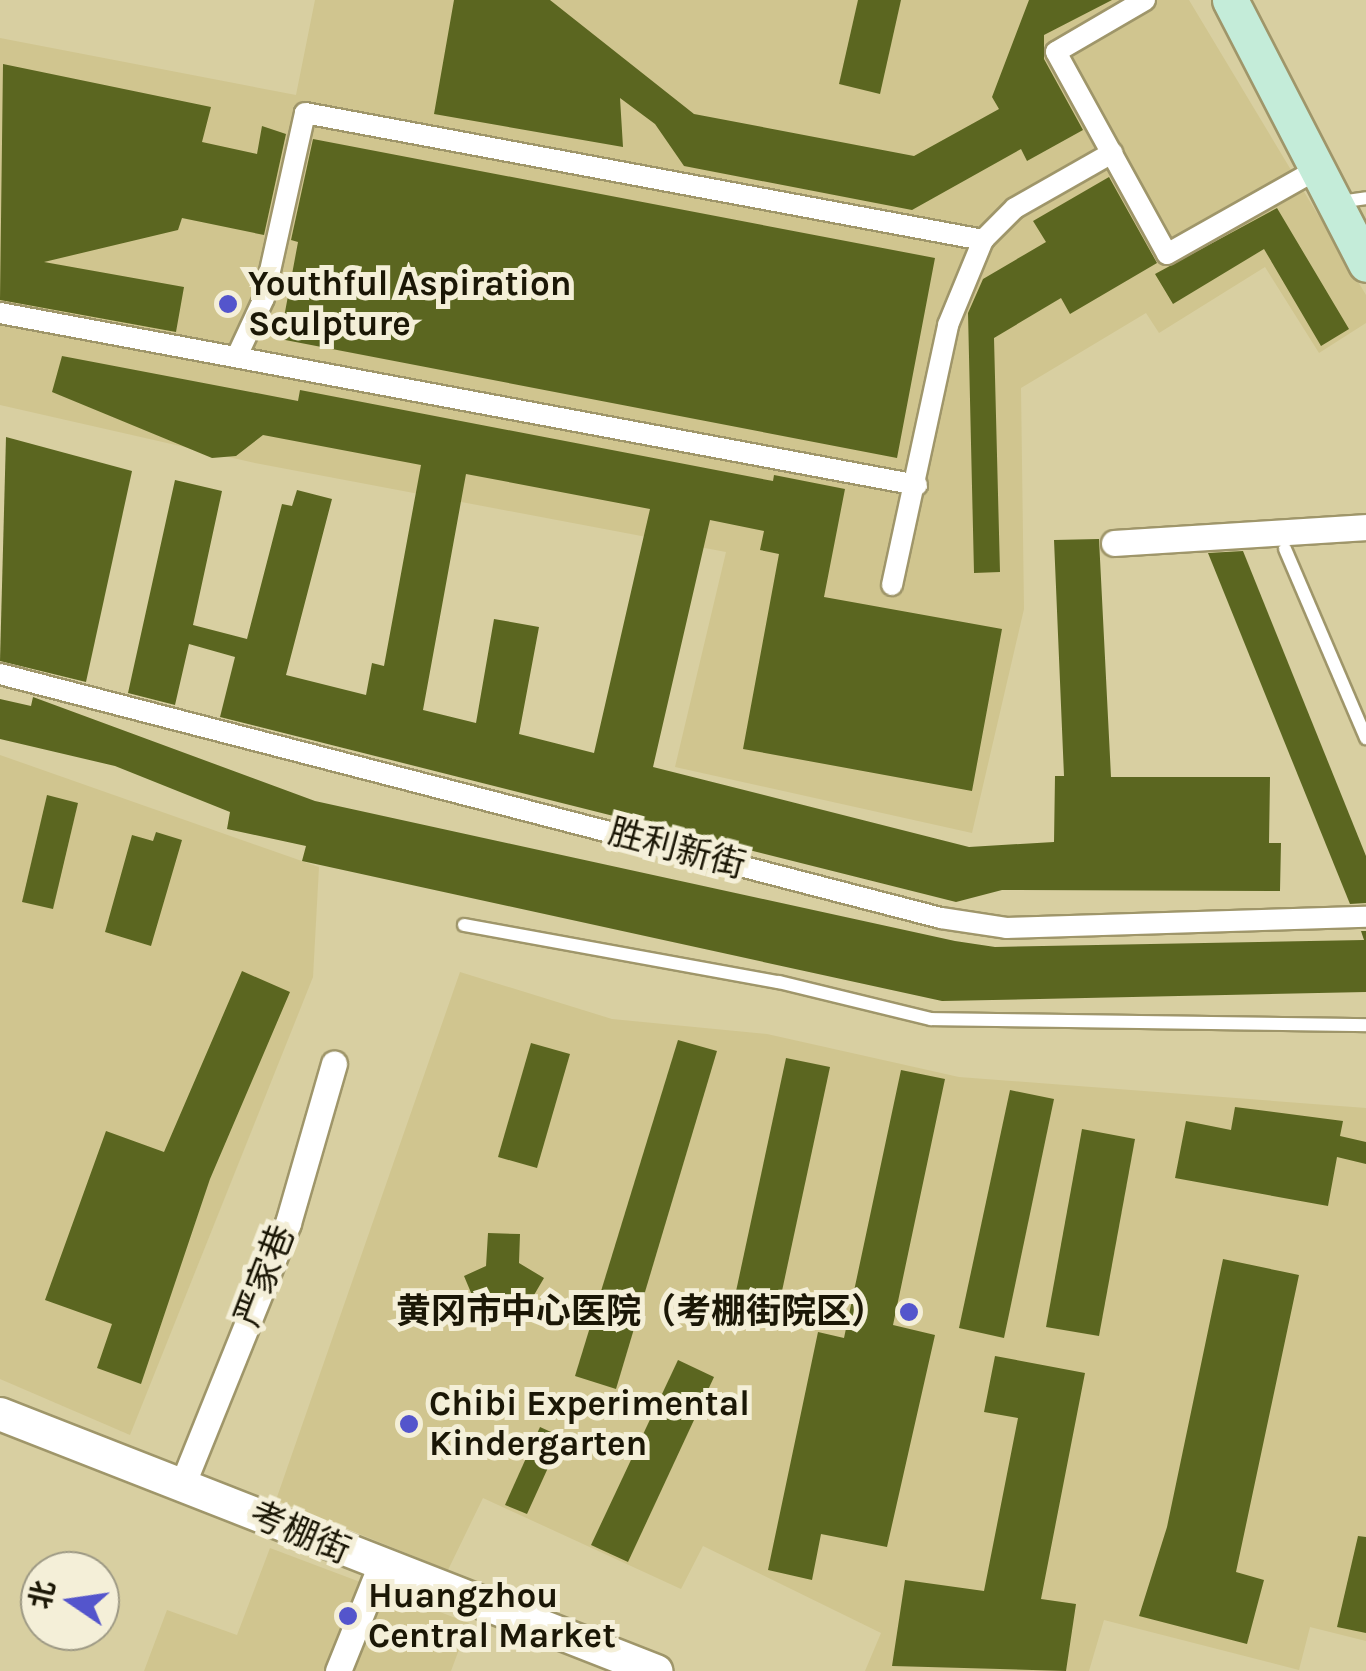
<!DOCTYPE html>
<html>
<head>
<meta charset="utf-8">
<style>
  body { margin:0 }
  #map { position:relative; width:1366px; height:1671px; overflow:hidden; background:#d8cfa1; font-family:Karla,"Noto Sans SC",sans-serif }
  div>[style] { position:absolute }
  .built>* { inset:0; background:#d0c58f }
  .building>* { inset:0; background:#5b6620 }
  .roads { filter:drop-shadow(2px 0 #9f966a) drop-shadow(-2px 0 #9f966a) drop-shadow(0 2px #9f966a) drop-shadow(0 -2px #9f966a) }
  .service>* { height:12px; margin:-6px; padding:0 6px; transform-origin:6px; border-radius:6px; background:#fff }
  .pedestrian>* { height:20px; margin:-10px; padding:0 10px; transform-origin:10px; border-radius:10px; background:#fff }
  .minor>* { height:25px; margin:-12.5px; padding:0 12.5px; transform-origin:12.5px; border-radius:12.5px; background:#fff }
  .tertiary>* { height:32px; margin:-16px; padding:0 16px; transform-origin:16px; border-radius:16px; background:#fff }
  .secondary>* { height:35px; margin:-17.5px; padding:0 17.5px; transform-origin:17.5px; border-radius:17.5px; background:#c4ecd9 }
  .dots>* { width:28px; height:28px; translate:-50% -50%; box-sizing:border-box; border:5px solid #f4efd8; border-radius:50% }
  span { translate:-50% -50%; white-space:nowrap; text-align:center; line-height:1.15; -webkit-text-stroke:10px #f4efd8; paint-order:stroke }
  .poi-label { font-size:35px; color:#1b1706; font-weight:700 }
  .left { translate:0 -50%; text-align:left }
  .right { translate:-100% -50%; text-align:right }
  .street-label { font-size:35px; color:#1b1706 }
  .north { position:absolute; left:20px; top:1551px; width:100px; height:100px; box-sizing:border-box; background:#f4efd8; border:2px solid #9d9984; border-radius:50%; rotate:283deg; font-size:28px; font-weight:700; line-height:40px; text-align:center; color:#1b1706 }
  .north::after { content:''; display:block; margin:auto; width:35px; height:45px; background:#5455cc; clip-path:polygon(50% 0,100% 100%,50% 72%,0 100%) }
</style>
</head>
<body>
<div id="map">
  <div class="built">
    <div style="clip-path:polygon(315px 0,1189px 0,1366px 295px,1366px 323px,1319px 353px,1265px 267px,1159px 333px,1146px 313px,1021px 388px,1024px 609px,972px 833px,675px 767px,726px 552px,255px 463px,0 405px,0 38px,296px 95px)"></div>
    <div style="clip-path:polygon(0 755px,319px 867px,313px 977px,130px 1435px,0 1379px)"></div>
    <div style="clip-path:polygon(460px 972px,612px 1019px,767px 1034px,959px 1077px,1366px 1108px,1366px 1641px,1310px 1627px,1299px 1670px,1104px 1620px,1089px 1671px,865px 1671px,881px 1633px,703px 1546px,681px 1589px,483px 1498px,448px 1570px,276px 1500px)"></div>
    <div style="clip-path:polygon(270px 1548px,469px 1623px,451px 1671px,144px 1671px,167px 1610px,237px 1635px)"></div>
  </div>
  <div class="building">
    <div style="clip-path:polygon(454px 0,550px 0,694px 114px,914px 156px,999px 109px,992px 97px,1029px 0,1112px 0,1044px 35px,1044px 59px,1083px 130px,1027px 161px,1021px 149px,912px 210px,684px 166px,655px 124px,620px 98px,623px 147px,434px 114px)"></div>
    <div style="clip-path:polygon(858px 0,901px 0,880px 94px,839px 84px)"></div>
    <div style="clip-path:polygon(3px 64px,211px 107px,202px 142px,257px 154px,262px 126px,286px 134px,264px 235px,182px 218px,178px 230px,44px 262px,184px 287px,176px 332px,0 300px)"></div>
    <div style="clip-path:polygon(313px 139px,935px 258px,897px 458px,280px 339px,298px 242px,291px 240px)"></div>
    <div style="clip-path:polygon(1109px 177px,1157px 263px,1070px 314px,1061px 298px,994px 338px,1000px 572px,974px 573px,968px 313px,983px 279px,1046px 242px,1033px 221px)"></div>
    <div style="clip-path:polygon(1277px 208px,1349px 329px,1321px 346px,1264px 249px,1173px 304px,1155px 274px)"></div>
    <div style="clip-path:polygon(evenodd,62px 356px,298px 401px,300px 390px,773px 481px,774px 475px,845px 489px,824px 597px,1002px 629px,972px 791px,743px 749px,779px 554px,760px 550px,764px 531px,710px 520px,653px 767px,969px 847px,1054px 842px,1055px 776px,1064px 776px,1054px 540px,1099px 539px,1111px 777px,1270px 777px,1269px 843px,1281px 843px,1280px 891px,1002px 890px,956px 902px,220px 717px,235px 657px,189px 644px,175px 705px,128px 693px,175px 480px,222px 491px,193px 625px,247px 639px,282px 504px,292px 506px,297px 490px,332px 499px,286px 675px,366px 695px,372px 663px,384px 666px,421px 465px,263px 435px,236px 456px,212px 458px,52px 392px,62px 356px,466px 474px,650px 509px,594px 753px,519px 734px,539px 627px,494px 619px,476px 723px,423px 710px,466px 474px)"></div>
    <div style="clip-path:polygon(6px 437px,132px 471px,86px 682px,0 661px)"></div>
    <div style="clip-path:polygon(1243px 551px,1366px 856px,1366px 903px,1350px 904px,1208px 553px)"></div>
    <div style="clip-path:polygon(33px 697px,315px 801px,955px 941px,995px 947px,1364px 940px,1361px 931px,1366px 931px,1366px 992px,942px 1001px,302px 861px,306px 846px,227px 829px,230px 812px,115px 766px,0 739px,0 699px,31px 706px)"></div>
    <div style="clip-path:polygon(47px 795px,78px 803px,53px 909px,22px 902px)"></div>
    <div style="clip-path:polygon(156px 832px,182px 840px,151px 946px,105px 932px,132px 835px,153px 841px)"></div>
    <div style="clip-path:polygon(242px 971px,290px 992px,210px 1179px,141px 1384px,97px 1368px,112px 1324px,45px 1300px,106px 1131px,164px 1152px)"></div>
    <div style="clip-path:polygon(678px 1040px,717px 1051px,616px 1389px,575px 1376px)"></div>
    <div style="clip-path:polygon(531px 1043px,570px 1054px,537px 1168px,498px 1157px)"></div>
    <div style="clip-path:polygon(786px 1058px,830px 1067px,779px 1305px,735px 1296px)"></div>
    <div style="clip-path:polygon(901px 1070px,945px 1079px,893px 1325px,935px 1335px,887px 1547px,821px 1534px,812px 1580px,768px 1570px,818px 1332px,844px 1338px)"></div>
    <div style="clip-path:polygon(1010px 1090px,1054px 1099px,1004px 1338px,959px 1328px)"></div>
    <div style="clip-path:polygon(1235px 1107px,1343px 1121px,1340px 1136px,1366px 1142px,1366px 1164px,1337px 1157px,1328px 1206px,1175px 1178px,1186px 1121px,1231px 1130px)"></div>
    <div style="clip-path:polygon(1082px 1129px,1135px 1139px,1099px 1336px,1046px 1327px)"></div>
    <div style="clip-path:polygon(488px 1233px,520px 1234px,519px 1263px,544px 1278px,527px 1307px,506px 1295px,477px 1307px,464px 1276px,486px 1266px)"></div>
    <div style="clip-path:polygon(1223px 1259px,1299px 1275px,1236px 1572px,1264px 1580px,1247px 1644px,1139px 1616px,1167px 1527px)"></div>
    <div style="clip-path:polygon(995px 1356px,1085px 1373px,1041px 1599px,1076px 1604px,1066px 1671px,892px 1666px,905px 1580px,984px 1591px,1018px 1418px,984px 1412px)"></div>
    <div style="clip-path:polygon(678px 1360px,714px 1377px,628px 1562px,591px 1545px)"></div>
    <div style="clip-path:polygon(540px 1427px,562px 1437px,527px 1514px,505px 1505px)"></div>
    <div style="clip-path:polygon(1358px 1536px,1366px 1537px,1366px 1633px,1337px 1627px)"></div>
  </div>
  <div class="roads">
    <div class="service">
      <div style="left:1339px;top:202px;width:27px;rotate:-8deg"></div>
      <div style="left:1285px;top:549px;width:206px;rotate:66.8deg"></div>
      <div style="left:464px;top:925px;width:320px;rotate:10.3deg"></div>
      <div style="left:779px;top:982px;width:156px;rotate:13.7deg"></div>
      <div style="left:931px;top:1019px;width:435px;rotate:0.8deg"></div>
    </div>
    <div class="pedestrian">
      <div style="left:1145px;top:0;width:103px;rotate:149.7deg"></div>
      <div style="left:1056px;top:52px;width:230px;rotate:61.2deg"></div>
      <div style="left:1167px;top:254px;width:173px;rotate:-29.4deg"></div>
      <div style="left:0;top:313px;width:933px;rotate:10.62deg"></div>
      <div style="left:237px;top:356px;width:64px;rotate:-65deg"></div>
      <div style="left:264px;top:298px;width:189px;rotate:-77.5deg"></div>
      <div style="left:305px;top:113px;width:690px;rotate:10.61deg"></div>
      <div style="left:892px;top:585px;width:266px;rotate:-77.8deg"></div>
      <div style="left:948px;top:325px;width:92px;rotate:-67.6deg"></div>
      <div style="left:983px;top:240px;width:45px;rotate:-45deg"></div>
      <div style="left:1015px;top:208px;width:112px;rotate:-29.6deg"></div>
      <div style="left:0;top:674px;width:972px;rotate:14.54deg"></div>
      <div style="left:941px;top:918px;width:66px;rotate:8.7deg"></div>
      <div style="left:1006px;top:928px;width:360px;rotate:-1.8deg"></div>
    </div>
    <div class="minor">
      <div style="left:1114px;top:543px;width:253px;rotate:-3.6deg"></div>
      <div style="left:183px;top:1483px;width:280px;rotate:-68deg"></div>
      <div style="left:288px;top:1223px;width:166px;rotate:-73.9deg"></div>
      <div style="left:338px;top:1671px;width:112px;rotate:-68deg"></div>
    </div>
    <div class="tertiary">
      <div style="left:0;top:1414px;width:705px;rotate:21.39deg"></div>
    </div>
    <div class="secondary">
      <div style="left:1230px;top:0;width:297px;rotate:62.7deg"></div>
    </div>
  </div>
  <div class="dots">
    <div style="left:228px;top:304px;background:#5455cc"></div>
    <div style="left:909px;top:1312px;background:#5455cc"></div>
    <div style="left:409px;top:1424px;background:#5455cc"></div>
    <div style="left:348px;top:1616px;background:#5455cc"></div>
  </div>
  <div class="poi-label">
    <span class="left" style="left:248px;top:304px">Youthful Aspiration<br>Sculpture</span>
    <span class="right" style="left:886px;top:1312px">黄冈市中心医院（考棚街院区）</span>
    <span class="left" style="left:429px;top:1424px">Chibi Experimental<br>Kindergarten</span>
    <span class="left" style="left:368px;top:1616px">Huangzhou<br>Central Market</span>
  </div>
  <div class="street-label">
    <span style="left:677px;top:849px;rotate:15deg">胜利新街</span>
    <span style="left:265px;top:1276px;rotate:-69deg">严家巷</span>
    <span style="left:300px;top:1533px;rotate:23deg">考棚街</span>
  </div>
  <div class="north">北</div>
</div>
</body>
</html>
